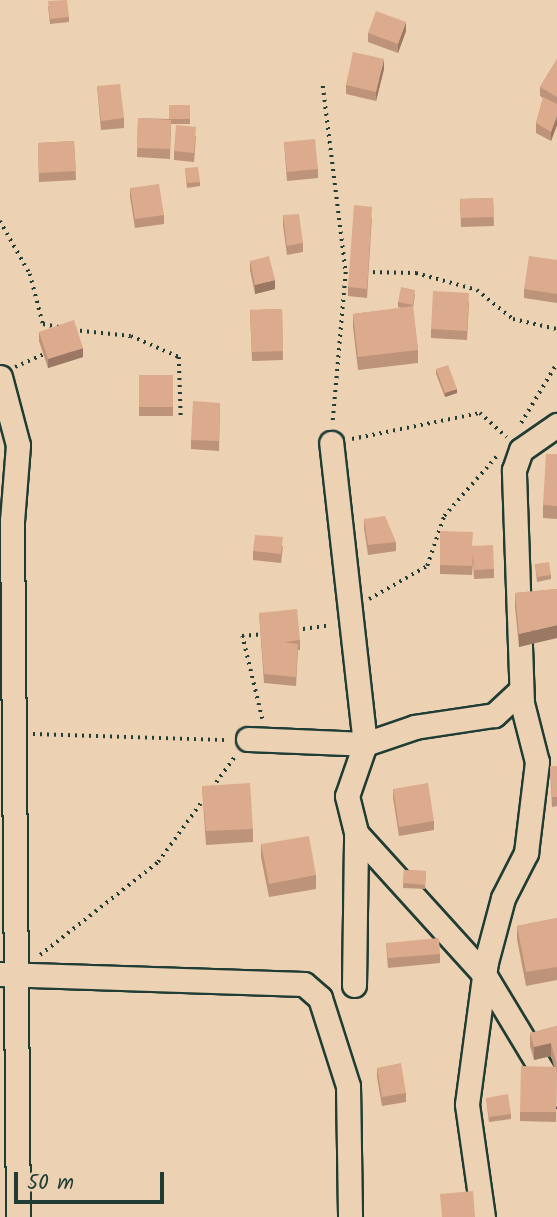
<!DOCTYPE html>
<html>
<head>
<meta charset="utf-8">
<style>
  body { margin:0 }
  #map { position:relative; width:557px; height:1217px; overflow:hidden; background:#ecd1b3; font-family:Kalam,sans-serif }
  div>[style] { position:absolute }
  .path>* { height:3.5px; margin-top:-1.75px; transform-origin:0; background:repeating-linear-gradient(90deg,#1f3d34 0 2px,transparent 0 7px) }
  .roads { filter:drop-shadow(2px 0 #1f3d34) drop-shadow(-2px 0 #1f3d34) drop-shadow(0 2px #1f3d34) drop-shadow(0 -2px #1f3d34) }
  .street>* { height:23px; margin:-11.5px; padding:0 11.5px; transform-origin:11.5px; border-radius:11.5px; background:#ecd1b3 }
  .wall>* { inset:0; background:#bd937a }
  .shaded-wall>* { inset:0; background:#9a7863 }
  .building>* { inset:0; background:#dcab8e }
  span { translate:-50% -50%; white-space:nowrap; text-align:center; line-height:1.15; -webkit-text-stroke:7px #ecd1b3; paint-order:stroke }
  .scale { position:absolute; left:14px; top:1172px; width:150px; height:32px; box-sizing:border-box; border:4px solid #1f3d34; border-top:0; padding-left:9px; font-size:21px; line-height:24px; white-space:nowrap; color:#1f3d34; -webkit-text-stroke:5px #ecd1b3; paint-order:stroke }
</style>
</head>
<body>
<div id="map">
  <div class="path">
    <div style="left:323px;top:86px;width:187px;rotate:83deg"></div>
    <div style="left:346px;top:272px;width:151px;rotate:95deg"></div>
    <div style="left:0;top:221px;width:61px;rotate:60.5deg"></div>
    <div style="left:30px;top:274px;width:52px;rotate:75.4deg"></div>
    <div style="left:43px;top:324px;width:16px;rotate:11deg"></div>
    <div style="left:366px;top:272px;width:50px;rotate:1.1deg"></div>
    <div style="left:416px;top:273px;width:63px;rotate:15.6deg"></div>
    <div style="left:477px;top:290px;width:46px;rotate:38.9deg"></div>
    <div style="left:513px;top:319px;width:45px;rotate:12.8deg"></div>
    <div style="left:73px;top:330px;width:58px;rotate:5.9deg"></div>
    <div style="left:131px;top:336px;width:52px;rotate:23.6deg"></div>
    <div style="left:179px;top:357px;width:63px;rotate:88.2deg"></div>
    <div style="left:15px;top:367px;width:35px;rotate:-24deg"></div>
    <div style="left:521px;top:423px;width:70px;rotate:-59deg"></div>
    <div style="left:352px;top:439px;width:131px;rotate:-11.5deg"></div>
    <div style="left:480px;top:413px;width:36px;rotate:42deg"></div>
    <div style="left:369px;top:599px;width:67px;rotate:-29.6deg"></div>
    <div style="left:427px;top:566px;width:53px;rotate:-71.2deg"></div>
    <div style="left:444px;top:516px;width:79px;rotate:-48.6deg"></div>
    <div style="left:296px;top:630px;width:34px;rotate:-8deg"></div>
    <div style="left:262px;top:719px;width:85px;rotate:-103.5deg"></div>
    <div style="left:242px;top:636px;width:22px;rotate:-5deg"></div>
    <div style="left:33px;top:734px;width:195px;rotate:1.8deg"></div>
    <div style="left:212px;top:788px;width:41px;rotate:-54deg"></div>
    <div style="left:40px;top:955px;width:150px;rotate:-38.2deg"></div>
    <div style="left:158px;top:862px;width:77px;rotate:-54deg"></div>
  </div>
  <div class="roads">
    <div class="street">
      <div style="left:0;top:377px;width:70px;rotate:75.2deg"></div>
      <div style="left:18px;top:445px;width:76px;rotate:94.5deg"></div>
      <div style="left:12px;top:521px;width:696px;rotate:89.51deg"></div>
      <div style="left:521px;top:690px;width:37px;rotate:137deg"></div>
      <div style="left:494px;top:715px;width:80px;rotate:171.4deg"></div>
      <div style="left:415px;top:727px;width:53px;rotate:161.2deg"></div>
      <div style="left:365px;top:744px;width:55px;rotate:109.1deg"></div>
      <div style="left:347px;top:796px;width:38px;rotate:76deg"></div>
      <div style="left:356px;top:833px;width:190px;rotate:47.8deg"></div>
      <div style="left:484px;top:974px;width:141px;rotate:58.9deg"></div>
      <div style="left:248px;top:739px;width:117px;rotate:2.4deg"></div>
      <div style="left:365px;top:744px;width:303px;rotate:-96.4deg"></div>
      <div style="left:0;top:974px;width:304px;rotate:1.9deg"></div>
      <div style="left:304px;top:984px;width:21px;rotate:41deg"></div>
      <div style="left:320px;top:998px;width:92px;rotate:72.3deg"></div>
      <div style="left:348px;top:1086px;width:131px;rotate:89.1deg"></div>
      <div style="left:354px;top:985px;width:152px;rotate:-89.2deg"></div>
      <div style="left:483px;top:1217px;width:114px;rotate:-98.1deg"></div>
      <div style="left:467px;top:1104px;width:143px;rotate:-82.4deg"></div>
      <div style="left:486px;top:962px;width:66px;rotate:-75.1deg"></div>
      <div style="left:503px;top:898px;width:51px;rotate:-62.9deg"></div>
      <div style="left:526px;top:853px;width:92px;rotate:-83.1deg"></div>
      <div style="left:537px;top:762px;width:61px;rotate:-104.3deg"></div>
      <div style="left:522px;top:703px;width:233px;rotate:-92deg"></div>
      <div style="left:514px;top:470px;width:21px;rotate:-71deg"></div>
      <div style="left:521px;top:450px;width:44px;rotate:-34.8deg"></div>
    </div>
  </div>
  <div class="wall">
    <div style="clip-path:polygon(48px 6px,69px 17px,69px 22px,50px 24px)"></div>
    <div style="clip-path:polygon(406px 31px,398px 53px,368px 42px,368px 33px)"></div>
    <div style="clip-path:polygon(557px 59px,557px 125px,551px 141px,536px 133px,536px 123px,543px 98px,540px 96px,540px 87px)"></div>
    <div style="clip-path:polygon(384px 69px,376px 101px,346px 94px,346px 85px)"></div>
    <div style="clip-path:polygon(97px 86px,124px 118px,124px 128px,101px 130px)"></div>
    <div style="clip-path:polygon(190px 105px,190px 124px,171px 124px,170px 159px,137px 157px,138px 118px,169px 119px)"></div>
    <div style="clip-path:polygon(196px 136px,194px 162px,174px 160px,174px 151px)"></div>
    <div style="clip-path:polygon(74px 141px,76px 180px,39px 182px,38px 143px)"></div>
    <div style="clip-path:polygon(284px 142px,318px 169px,318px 178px,287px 181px)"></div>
    <div style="clip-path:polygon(185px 168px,200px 182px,200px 186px,187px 188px)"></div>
    <div style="clip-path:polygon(130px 188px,164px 215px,164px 224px,135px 228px,130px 197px)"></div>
    <div style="clip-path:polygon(493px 198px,494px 226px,461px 227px,460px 199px)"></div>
    <div style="clip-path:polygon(283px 215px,303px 243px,303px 252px,287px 255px,283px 225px)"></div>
    <div style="clip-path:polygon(372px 216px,367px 298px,348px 296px,348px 287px)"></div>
    <div style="clip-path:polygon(557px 260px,557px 303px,524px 298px,524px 289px)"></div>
    <div style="clip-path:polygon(250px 261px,275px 289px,255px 294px,250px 270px)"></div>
    <div style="clip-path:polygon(415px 294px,413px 309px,418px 350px,418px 363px,358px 370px,353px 327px,353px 314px,402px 308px,398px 307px,398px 302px)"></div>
    <div style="clip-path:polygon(469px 302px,467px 340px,431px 338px,431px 329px)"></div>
    <div style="clip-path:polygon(282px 309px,283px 360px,252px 361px,250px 310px)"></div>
    <div style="clip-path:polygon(39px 332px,83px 357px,48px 368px,39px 341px)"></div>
    <div style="clip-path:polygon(436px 369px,457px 393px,445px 397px,436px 374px)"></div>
    <div style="clip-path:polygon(139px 375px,173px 375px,173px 416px,139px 416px)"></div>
    <div style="clip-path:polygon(220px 403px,219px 451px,191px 449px,191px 440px)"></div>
    <div style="clip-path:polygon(557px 454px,557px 519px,543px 518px,543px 505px)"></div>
    <div style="clip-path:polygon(364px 519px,396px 542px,396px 551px,368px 555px,364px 528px)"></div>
    <div style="clip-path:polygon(440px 531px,473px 546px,494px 569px,494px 578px,474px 579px,473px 562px,472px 575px,440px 574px)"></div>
    <div style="clip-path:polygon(283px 546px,281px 563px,253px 560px,253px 551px)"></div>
    <div style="clip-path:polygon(535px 564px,551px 575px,551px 579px,537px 582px)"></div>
    <div style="clip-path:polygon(557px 589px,519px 647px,515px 607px,515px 593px)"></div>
    <div style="clip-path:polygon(259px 613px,300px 640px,300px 650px,298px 650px,296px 686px,264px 683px)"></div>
    <div style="clip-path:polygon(550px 766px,557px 766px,557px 806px,552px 807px)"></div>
    <div style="clip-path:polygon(202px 786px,253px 829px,253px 842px,206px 845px)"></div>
    <div style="clip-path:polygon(393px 789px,434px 821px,434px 830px,399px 836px,393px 798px)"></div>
    <div style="clip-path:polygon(261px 844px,316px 875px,316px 889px,269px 897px,261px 857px)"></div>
    <div style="clip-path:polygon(404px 870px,426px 871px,425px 889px,403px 888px)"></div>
    <div style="clip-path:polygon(557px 918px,557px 980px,526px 986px,517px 939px,517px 926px)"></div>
    <div style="clip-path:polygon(386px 943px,440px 954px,440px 963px,388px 968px)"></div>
    <div style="clip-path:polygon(557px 1026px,556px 1122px,520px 1121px,520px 1112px,554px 1067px,551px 1056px,534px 1060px,530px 1046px,530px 1033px)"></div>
    <div style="clip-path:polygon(377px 1068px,406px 1093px,406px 1102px,382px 1106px,377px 1077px)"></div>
    <div style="clip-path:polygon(486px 1098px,511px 1114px,511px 1119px,489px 1122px)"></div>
  </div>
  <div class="shaded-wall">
    <div style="clip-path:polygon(406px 22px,406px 31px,398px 53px,398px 44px)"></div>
    <div style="clip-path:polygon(384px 59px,384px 69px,376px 101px,376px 92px)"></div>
    <div style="clip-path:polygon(557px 116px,557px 125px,551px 141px,551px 132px)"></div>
    <div style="clip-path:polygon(275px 280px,275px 289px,255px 294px,255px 285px)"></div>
    <div style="clip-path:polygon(83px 348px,83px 357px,48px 368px,48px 359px)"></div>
    <div style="clip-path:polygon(457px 389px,457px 393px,445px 397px,445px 393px)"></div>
    <div style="clip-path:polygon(557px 625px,557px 638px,519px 647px,519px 634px)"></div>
    <div style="clip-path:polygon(551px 1043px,551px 1056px,534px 1060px,534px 1047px)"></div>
  </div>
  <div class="building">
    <div style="clip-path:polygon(67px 0,69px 17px,50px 19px,48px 1px)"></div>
    <div style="clip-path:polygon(376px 11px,406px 22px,398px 44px,368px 33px)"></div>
    <div style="clip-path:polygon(353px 52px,384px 59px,376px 92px,346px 85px)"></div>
    <div style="clip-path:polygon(557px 59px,557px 97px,540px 87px)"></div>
    <div style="clip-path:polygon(120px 84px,124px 118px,101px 121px,97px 86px)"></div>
    <div style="clip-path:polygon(543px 97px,557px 104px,557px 116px,551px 132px,536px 123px)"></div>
    <div style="clip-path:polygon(169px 105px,190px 105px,190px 119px,169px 119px)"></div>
    <div style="clip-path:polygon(138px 118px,171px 120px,170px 149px,137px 148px)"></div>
    <div style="clip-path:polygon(176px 125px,196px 127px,194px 153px,174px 151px)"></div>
    <div style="clip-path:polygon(315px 139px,318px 169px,287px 172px,284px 142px)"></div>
    <div style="clip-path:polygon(74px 141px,76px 171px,39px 173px,38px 143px)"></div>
    <div style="clip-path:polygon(198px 167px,200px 182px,187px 183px,185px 168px)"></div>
    <div style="clip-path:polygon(159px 184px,164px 215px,135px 219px,130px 188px)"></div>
    <div style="clip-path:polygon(493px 198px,494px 217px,461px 218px,460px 199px)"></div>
    <div style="clip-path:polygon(354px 205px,372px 207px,367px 289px,348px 287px)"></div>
    <div style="clip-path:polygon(299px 214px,303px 243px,287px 246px,283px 215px)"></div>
    <div style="clip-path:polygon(269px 256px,275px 280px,255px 285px,250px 261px)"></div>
    <div style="clip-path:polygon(529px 256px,557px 260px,557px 294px,524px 289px)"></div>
    <div style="clip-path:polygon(401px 287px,415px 290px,413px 305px,398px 302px)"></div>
    <div style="clip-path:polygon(433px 291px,469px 293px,467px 331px,431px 329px)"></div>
    <div style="clip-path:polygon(413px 306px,418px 350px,358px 357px,353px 314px)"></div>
    <div style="clip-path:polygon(282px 309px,283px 351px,252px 352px,250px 310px)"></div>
    <div style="clip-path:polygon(74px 320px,83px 348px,48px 359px,39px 332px)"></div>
    <div style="clip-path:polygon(448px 365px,457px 389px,445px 393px,436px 369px)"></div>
    <div style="clip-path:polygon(139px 375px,173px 375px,173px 407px,139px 407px)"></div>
    <div style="clip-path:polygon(193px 401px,220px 403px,219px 441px,191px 440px)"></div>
    <div style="clip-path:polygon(546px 454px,557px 454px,557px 506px,543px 505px)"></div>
    <div style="clip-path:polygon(385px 516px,396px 542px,368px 545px,364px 519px)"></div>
    <div style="clip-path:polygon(440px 531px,473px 532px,472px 546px,493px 545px,494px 569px,474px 570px,473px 553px,472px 566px,440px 565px)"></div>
    <div style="clip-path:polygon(255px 535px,283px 537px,281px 554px,253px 551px)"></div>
    <div style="clip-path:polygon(549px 562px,551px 575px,537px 577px,535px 564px)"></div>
    <div style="clip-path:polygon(557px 589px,557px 625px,519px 634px,515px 593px)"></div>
    <div style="clip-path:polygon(297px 609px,300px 640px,284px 642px,298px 644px,296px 677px,264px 674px,259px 613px)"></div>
    <div style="clip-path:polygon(550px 766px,557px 766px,557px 797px,552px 797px)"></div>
    <div style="clip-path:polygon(250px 783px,253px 829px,206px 831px,202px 786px)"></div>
    <div style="clip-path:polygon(428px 783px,434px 821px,399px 827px,393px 789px)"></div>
    <div style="clip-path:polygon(309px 836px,316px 875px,269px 884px,261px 844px)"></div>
    <div style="clip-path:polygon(404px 870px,426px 871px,425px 885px,403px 883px)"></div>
    <div style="clip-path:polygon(557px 918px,557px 967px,526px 972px,517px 926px)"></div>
    <div style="clip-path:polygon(439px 938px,440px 954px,388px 958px,386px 943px)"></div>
    <div style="clip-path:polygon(557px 1026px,557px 1066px,551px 1043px,534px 1047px,530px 1033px)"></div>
    <div style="clip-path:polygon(401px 1063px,406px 1093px,382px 1097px,377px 1068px)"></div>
    <div style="clip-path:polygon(521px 1066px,557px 1067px,556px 1112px,520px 1112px)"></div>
    <div style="clip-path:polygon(508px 1094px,511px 1114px,489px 1117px,486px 1098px)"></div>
    <div style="clip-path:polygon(473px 1191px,475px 1217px,442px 1217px,440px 1194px)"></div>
  </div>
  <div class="scale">50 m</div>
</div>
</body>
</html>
